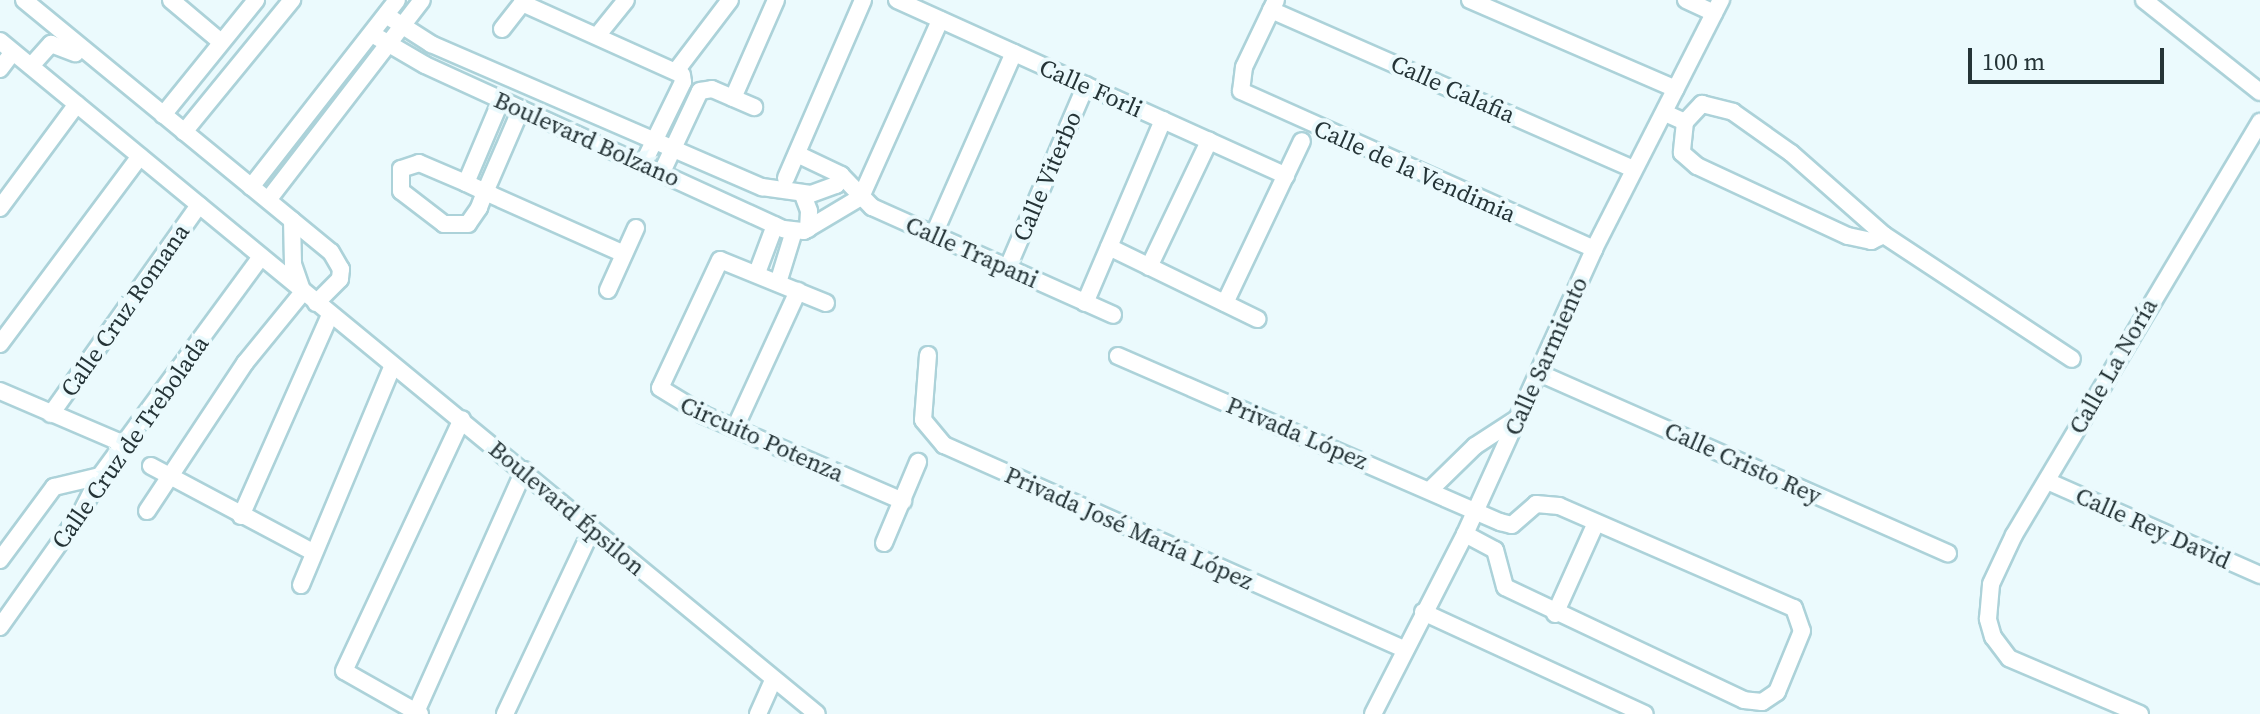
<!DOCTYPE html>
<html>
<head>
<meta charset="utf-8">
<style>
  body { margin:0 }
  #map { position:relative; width:2260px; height:714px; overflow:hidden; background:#ebfafd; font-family:"Source Serif 4",serif }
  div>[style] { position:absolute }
  .roads { filter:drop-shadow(2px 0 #acd2d9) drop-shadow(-2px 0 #acd2d9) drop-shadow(0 2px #acd2d9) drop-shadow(0 -2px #acd2d9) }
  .minor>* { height:16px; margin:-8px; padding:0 8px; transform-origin:8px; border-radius:8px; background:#fff }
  span { translate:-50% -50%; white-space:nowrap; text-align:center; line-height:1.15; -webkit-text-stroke:8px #ebfafd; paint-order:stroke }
  .street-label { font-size:24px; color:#253437 }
  .scale { position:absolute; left:1968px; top:48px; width:196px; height:36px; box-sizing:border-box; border:4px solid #253437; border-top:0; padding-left:10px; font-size:24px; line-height:28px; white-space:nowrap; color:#253437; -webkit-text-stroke:6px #ebfafd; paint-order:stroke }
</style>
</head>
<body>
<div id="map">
  <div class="roads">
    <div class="minor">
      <div style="left:24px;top:0;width:397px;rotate:39.4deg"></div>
      <div style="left:331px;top:252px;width:20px;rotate:60deg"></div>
      <div style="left:341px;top:269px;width:10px;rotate:96deg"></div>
      <div style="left:340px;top:279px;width:34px;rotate:135deg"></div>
      <div style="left:171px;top:0;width:65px;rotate:40deg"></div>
      <div style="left:897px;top:0;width:427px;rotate:24.3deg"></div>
      <div style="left:1276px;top:0;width:74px;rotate:115.5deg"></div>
      <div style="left:1244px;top:67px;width:24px;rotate:97deg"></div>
      <div style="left:1241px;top:91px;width:387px;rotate:24.1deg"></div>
      <div style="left:1470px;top:0;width:224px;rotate:23.4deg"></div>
      <div style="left:1686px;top:0;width:31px;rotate:25deg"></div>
      <div style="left:2144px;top:0;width:148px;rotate:38.4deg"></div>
      <div style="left:522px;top:3px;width:175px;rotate:24.2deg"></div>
      <div style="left:682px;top:75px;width:7px;rotate:82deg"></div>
      <div style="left:683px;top:82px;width:91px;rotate:116deg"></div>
      <div style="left:1271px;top:10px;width:396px;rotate:23.7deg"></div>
      <div style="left:386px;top:15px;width:54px;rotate:32.8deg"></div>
      <div style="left:431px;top:44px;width:361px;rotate:23.4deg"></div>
      <div style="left:762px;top:187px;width:49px;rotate:8.1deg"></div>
      <div style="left:811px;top:194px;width:27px;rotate:-20deg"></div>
      <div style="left:836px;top:185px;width:11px;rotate:-63deg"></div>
      <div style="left:502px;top:29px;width:37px;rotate:-52deg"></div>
      <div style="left:372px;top:34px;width:61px;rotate:30.3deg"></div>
      <div style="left:425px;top:65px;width:395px;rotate:24.6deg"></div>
      <div style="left:784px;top:229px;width:20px;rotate:6deg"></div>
      <div style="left:804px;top:231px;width:66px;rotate:-30.8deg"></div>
      <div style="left:597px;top:36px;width:46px;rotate:-51.1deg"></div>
      <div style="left:0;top:41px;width:1058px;rotate:39.48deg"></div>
      <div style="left:31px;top:66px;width:30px;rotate:-48deg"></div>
      <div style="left:51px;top:44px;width:26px;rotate:21deg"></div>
      <div style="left:0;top:69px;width:21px;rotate:-53deg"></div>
      <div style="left:676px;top:71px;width:89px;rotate:-52.7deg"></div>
      <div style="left:733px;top:98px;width:107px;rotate:-66.3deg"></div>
      <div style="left:521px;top:109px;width:90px;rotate:113.4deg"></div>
      <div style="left:485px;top:192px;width:17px;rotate:111deg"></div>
      <div style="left:479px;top:208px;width:19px;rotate:125deg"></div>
      <div style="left:468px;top:224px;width:24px;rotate:180deg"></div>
      <div style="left:444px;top:224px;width:54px;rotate:-142.5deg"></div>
      <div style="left:401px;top:191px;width:22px;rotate:-90deg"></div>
      <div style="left:401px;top:169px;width:19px;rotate:-18deg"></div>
      <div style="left:419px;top:163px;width:51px;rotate:23.1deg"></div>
      <div style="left:466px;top:183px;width:21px;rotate:25deg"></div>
      <div style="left:485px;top:192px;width:152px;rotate:24deg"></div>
      <div style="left:1665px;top:113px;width:22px;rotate:24deg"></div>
      <div style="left:1685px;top:122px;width:25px;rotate:-47deg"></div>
      <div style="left:1702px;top:104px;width:32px;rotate:14deg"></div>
      <div style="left:1733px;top:112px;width:71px;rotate:35.3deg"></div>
      <div style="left:1791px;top:153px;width:124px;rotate:41.4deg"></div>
      <div style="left:1884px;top:235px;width:225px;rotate:33.4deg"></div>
      <div style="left:163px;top:115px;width:148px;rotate:-51deg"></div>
      <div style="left:1685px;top:122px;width:31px;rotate:96deg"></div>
      <div style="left:1682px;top:153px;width:20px;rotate:41deg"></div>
      <div style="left:1697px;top:166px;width:166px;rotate:24.9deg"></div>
      <div style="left:1848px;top:236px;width:24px;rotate:12deg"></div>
      <div style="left:1871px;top:241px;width:14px;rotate:-25deg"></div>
      <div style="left:184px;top:132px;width:171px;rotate:-50.7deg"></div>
      <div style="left:797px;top:154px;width:49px;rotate:25.5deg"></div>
      <div style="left:841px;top:175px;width:45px;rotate:45.9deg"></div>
      <div style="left:872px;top:207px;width:264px;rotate:24.1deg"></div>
      <div style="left:662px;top:172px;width:89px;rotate:-64.9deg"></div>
      <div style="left:700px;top:91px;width:12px;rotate:-9deg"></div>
      <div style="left:712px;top:89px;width:46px;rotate:23.2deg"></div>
      <div style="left:786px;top:178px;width:194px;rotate:-66.6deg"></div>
      <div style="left:466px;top:183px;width:90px;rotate:-67.1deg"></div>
      <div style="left:251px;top:187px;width:237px;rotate:-52deg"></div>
      <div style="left:803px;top:195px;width:17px;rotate:69deg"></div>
      <div style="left:809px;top:211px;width:18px;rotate:93deg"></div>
      <div style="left:861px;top:197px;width:194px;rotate:-65.9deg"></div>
      <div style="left:268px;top:200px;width:252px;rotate:-52.4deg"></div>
      <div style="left:0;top:208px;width:129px;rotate:-53.5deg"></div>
      <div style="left:292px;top:220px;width:44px;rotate:88.7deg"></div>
      <div style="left:293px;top:264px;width:28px;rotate:71deg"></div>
      <div style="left:934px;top:234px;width:198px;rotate:-66.2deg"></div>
      <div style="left:1109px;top:247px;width:165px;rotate:25.9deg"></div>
      <div style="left:1008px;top:267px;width:198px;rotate:-66.8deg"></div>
      <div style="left:1149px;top:267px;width:140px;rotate:-64.5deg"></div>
      <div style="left:757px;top:273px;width:51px;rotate:-69.4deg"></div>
      <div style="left:778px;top:283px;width:54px;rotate:-72.9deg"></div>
      <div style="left:608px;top:290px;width:68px;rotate:-65.7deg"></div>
      <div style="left:826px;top:303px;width:114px;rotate:-157.9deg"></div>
      <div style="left:720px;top:260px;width:141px;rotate:115.1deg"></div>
      <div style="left:660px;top:388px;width:52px;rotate:31.5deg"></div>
      <div style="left:704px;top:415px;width:217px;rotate:23.4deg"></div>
      <div style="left:1085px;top:303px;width:199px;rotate:-66.9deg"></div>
      <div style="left:1225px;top:303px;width:179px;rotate:-64.6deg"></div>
      <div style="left:0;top:344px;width:234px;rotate:-53.3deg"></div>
      <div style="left:928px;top:355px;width:65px;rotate:94.4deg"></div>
      <div style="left:923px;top:420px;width:33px;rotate:50deg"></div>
      <div style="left:944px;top:445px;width:503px;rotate:23.92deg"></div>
      <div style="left:1118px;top:356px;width:417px;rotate:23.5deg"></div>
      <div style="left:1500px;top:522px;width:12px;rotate:14deg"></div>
      <div style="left:1512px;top:525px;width:32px;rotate:-41deg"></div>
      <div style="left:1536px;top:504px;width:23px;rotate:5deg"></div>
      <div style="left:1559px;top:506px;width:256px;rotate:23.5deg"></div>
      <div style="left:1794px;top:608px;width:24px;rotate:71deg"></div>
      <div style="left:1802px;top:631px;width:66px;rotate:112.3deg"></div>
      <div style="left:1777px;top:692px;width:18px;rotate:146deg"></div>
      <div style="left:1762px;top:702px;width:18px;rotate:-174deg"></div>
      <div style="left:1744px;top:700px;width:264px;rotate:-154.7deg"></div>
      <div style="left:1505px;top:587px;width:38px;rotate:-105deg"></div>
      <div style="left:1495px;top:550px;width:34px;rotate:-152deg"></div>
      <div style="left:1539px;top:373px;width:447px;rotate:23.8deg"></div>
      <div style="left:0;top:391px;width:137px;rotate:23.2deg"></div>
      <div style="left:51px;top:414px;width:256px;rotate:-54.7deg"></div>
      <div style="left:735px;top:428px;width:151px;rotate:-65.3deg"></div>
      <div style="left:151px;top:466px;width:181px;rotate:28deg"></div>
      <div style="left:2047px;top:481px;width:233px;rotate:23.8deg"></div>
      <div style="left:1430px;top:490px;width:63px;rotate:-44.4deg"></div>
      <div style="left:1475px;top:446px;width:51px;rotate:-33.1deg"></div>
      <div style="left:147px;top:511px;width:178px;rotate:-56.5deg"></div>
      <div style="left:245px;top:363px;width:92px;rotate:-50.8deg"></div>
      <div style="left:241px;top:516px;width:220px;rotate:-66.1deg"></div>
      <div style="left:884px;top:543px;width:88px;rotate:-67.2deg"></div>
      <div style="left:0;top:560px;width:91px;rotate:-53.5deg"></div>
      <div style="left:54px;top:487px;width:47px;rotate:-13.4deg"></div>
      <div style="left:301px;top:585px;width:238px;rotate:-67.3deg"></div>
      <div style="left:1423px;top:612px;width:244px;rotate:24.7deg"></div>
      <div style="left:1555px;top:614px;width:98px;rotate:-65.8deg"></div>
      <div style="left:0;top:627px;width:142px;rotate:-54.7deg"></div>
      <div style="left:82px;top:511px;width:39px;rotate:-63deg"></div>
      <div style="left:100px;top:476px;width:272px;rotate:-53.7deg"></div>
      <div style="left:416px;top:712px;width:265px;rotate:-65.9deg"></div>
      <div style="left:420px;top:714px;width:87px;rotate:-150.5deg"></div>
      <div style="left:344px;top:671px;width:278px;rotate:-64.9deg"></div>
      <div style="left:505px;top:714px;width:204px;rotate:-64.8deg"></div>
      <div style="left:758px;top:714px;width:37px;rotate:-66deg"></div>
      <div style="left:1373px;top:714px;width:202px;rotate:-62.9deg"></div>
      <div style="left:1465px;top:534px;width:313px;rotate:-65.6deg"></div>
      <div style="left:1594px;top:249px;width:280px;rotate:-63deg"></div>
      <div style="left:2140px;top:714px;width:142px;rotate:-156.9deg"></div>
      <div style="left:2009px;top:658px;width:26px;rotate:-127deg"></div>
      <div style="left:1993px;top:637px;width:19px;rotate:-106deg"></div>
      <div style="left:1988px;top:619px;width:35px;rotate:-85deg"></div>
      <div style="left:1991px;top:584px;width:54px;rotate:-64.9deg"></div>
      <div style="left:2014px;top:535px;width:481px;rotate:-59.2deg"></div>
    </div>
  </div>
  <div class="street-label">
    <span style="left:1091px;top:88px;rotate:24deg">Calle Forli</span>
    <span style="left:1453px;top:89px;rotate:24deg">Calle Calafia</span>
    <span style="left:587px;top:139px;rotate:24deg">Boulevard Bolzano</span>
    <span style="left:1415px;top:171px;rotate:24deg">Calle de la Vendimia</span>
    <span style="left:1047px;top:176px;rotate:-67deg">Calle Viterbo</span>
    <span style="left:972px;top:252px;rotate:24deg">Calle Trapani</span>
    <span style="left:125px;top:310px;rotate:-55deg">Calle Cruz Romana</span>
    <span style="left:1546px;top:356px;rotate:-66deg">Calle Sarmiento</span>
    <span style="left:2113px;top:366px;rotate:-60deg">Calle La Noría</span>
    <span style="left:1297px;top:433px;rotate:23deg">Privada López</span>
    <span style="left:762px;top:439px;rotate:24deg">Circuito Potenza</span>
    <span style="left:130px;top:442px;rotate:-55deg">Calle Cruz de Trebolada</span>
    <span style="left:1743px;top:463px;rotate:24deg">Calle Cristo Rey</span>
    <span style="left:567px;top:508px;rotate:40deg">Boulevard Épsilon</span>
    <span style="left:1129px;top:528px;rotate:24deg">Privada José María López</span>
    <span style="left:2153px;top:528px;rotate:24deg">Calle Rey David</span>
  </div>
  <div class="scale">100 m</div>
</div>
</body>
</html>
